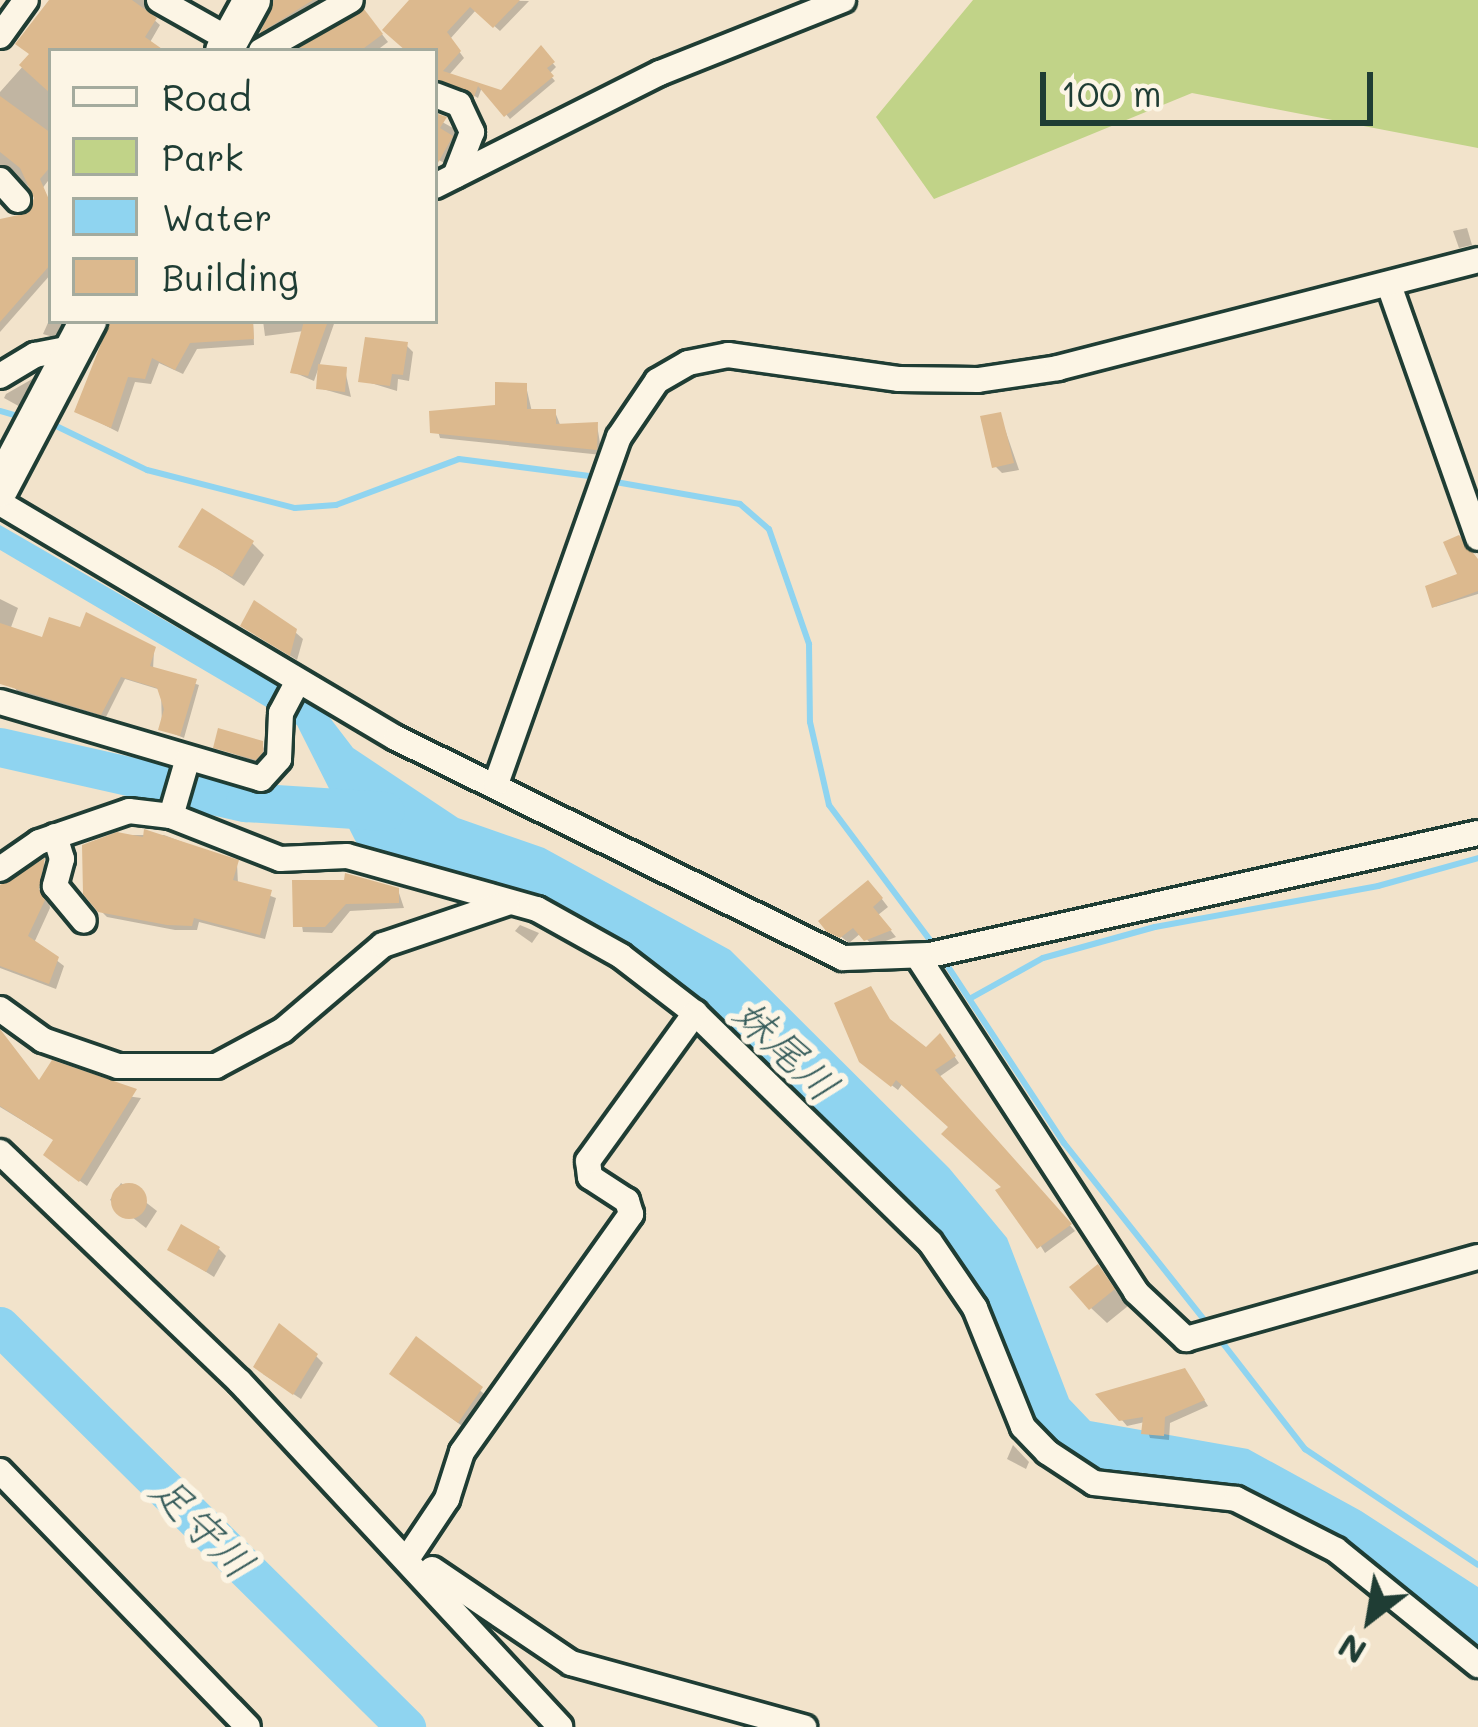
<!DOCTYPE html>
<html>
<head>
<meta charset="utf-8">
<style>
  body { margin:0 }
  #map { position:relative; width:1478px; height:1727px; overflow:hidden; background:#f2e3cb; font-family:Mali,"Klee One",sans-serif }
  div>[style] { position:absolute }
  .green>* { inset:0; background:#c1d388 }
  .water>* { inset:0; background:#8fd4f0 }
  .shadow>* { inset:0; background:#0003 }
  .stream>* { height:6px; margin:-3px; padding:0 3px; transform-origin:3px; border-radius:3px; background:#8fd4f0 }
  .river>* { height:39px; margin:-19.5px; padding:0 19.5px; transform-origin:19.5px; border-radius:19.5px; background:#8fd4f0 }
  .building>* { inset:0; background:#dcb98e }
  .round { border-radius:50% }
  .roads { filter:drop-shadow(3px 0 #1f3d34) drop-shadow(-3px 0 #1f3d34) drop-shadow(0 3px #1f3d34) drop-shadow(0 -3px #1f3d34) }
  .minor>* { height:24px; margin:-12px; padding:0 12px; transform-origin:12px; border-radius:12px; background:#fcf5e5 }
  .secondary>* { height:36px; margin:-18px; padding:0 18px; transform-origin:18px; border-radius:18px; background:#fcf5e5 }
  span { translate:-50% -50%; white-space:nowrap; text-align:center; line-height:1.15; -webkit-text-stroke:12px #fcf5e5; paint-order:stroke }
  .water-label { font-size:42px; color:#355b5a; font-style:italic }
  .legend { position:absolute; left:48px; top:48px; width:390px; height:276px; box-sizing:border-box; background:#fcf5e5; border:3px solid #a4ab9e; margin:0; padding:15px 21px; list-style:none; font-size:36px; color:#1f3d34 }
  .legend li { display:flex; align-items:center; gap:24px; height:60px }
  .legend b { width:60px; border:3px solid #a4ab9e }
  .north { position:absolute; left:1310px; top:1559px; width:120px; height:120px; -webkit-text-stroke:9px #fcf5e5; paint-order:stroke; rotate:211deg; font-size:33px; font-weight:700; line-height:48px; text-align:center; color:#1f3d34 }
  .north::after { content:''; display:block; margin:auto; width:42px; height:54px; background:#1f3d34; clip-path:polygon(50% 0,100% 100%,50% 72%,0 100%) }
  .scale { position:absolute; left:1040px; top:72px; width:333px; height:54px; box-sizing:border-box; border:6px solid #1f3d34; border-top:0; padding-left:15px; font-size:36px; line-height:42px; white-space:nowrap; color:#1f3d34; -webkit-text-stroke:9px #fcf5e5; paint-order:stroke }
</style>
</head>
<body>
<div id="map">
  <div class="green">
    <div style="clip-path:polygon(973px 0,1478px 0,1478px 148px,1192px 93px,934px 199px,876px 117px)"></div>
  </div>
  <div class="water">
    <div style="clip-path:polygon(0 525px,327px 714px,353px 748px,458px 818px,544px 848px,730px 950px,949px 1168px,1007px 1238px,1069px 1399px,1090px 1421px,1248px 1449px,1361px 1511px,1478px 1587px,1478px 1657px,1310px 1529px,1092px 1476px,1027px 1421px,985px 1312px,638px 961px,359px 848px,297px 725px,0 550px)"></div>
  </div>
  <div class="shadow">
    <div style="clip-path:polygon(51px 0,152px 0,145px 12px,160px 25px,149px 44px,158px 51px,51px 51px,51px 177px,38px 194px,4px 167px,0 172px,0 92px,33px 55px)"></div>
    <div style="clip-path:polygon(272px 0,338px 0,266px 35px)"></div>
    <div style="clip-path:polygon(413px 0,529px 1px,500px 31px,476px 10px,450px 39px,464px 58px,448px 76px,482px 87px,478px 98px,435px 73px,435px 51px,410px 51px)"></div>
    <div style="clip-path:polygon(371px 20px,388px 42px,376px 51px,300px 51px)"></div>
    <div style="clip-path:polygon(541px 50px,556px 67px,549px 74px,555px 81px,510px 119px,483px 87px,502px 93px)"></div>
    <div style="clip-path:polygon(435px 118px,453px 128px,459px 144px,450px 166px,435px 158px)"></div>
    <div style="clip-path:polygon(51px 207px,51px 274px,0 332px,0 230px)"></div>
    <div style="clip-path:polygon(1467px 228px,1472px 245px,1459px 248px,1453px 231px)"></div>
    <div style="clip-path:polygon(51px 316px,73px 321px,63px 340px,43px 334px)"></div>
    <div style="clip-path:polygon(114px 321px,253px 321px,254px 345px,197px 349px,183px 374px,159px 363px,151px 384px,135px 382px,118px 432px,77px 411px)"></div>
    <div style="clip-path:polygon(263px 321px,335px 321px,314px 381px,293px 372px,304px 331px,265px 336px)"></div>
    <div style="clip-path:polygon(406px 345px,413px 352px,409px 381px,398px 379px,397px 391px,361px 380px)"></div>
    <div style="clip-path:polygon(345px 370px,351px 397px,319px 388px)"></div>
    <div style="clip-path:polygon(34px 378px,24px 409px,4px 398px,6px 394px)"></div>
    <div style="clip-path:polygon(526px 386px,532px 412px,555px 412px,561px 427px,597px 425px,602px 455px,440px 438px,433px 414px,498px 408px)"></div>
    <div style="clip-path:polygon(1000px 415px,1019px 470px,1002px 473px,995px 466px)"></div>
    <div style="clip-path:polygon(252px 543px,264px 555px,244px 586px,182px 546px)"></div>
    <div style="clip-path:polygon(1478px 569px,1478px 594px,1435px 607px)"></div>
    <div style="clip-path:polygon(0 599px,18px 608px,10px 630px,44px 641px,154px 650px,153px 670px,199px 685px,184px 738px,162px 729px,161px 690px,125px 679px,106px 717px,17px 691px,0 667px)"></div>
    <div style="clip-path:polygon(243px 626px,295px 632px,303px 639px,297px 660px)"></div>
    <div style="clip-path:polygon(262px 743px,267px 758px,256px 762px,216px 747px)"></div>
    <div style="clip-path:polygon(118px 835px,164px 835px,237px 863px,238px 884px,276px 898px,265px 939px,199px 922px,197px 930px,175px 930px,107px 917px,100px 910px)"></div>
    <div style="clip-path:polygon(evenodd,44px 862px,50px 908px,34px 943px,64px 966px,56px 989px,0 968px,0 886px,44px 862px,39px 870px,45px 870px,39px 904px,33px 903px,39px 870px)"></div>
    <div style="clip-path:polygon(295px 883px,398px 890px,404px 908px,350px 911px,332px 933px,303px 932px)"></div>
    <div style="clip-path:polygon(875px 890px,888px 907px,878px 915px,896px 937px,873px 946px,861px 933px,849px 943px,829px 927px)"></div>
    <div style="clip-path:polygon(520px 925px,539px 933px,532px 943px,515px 931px)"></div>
    <div style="clip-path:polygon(893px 1026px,926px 1051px,945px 1043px,959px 1063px,939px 1077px,1075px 1231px,1045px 1253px,1005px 1188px,952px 1128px,903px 1083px,898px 1090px,869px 1068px)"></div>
    <div style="clip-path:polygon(0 1037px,40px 1084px,141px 1098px,87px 1186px,53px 1161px,56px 1141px,0 1107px)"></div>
    <div style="clip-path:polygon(121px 1183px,157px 1211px,146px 1228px,110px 1200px)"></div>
    <div style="clip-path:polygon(170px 1249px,219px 1249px,226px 1256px,214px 1277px)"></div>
    <div style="clip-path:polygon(1098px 1268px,1128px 1306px,1107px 1323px,1091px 1308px)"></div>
    <div style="clip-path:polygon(417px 1340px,493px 1401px,470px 1432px,393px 1374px)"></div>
    <div style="clip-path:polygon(316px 1356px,323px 1363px,301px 1399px,263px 1374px)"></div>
    <div style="clip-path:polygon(1190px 1377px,1208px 1406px,1170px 1423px,1169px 1440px,1150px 1438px,1145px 1422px,1127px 1426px,1101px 1395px)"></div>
    <div style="clip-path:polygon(1013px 1445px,1029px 1462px,1026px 1469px,1007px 1459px)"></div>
  </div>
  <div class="stream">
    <div style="left:0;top:411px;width:26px;rotate:16deg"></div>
    <div style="left:50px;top:423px;width:108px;rotate:25.9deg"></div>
    <div style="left:147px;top:470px;width:153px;rotate:14.4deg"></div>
    <div style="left:295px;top:508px;width:41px;rotate:-4.2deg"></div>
    <div style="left:336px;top:505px;width:131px;rotate:-20.5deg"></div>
    <div style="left:459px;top:459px;width:139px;rotate:7.4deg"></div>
    <div style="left:610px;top:481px;width:132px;rotate:10deg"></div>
    <div style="left:740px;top:504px;width:38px;rotate:41deg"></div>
    <div style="left:769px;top:529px;width:122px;rotate:70.8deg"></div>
    <div style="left:809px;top:644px;width:78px;rotate:89.3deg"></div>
    <div style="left:810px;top:722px;width:85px;rotate:77.1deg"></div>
    <div style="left:829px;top:805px;width:179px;rotate:53.2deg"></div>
    <div style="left:943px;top:959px;width:220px;rotate:56.7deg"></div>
    <div style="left:1064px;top:1143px;width:235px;rotate:51.6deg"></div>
    <div style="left:971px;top:998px;width:82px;rotate:-29.1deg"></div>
    <div style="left:1043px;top:958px;width:116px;rotate:-15.5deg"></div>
    <div style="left:1155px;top:927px;width:227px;rotate:-10.4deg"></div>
    <div style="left:1378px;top:886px;width:104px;rotate:-15.6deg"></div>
    <div style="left:1218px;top:1337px;width:142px;rotate:52.2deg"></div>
    <div style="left:1305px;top:1449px;width:208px;rotate:33.8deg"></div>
  </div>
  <div class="river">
    <div style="left:0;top:747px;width:251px;rotate:12.7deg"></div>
    <div style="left:245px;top:802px;width:140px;rotate:3.7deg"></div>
    <div style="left:0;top:1326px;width:571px;rotate:44.65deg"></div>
  </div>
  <div class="building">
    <div style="clip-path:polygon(49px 0,132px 0,157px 18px,145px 37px,165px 51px,51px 51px,51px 94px,19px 65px,29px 54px,15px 44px)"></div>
    <div style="clip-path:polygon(274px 0,313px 0,260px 33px)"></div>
    <div style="clip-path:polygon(409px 0,520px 0,493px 28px,470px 7px,447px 32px,461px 51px,443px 71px,501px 90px,541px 45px,555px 62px,547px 68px,554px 76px,504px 117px,478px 86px,474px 97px,435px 79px,435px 51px,406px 51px,382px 30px)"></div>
    <div style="clip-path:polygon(364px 9px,383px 34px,360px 51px,294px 51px)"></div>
    <div style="clip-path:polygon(0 96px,51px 133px,51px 166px,40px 179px,51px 204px,51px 264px,0 322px,0 219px,28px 213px,34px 198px,20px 168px,0 152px)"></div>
    <div style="clip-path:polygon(435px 113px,447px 117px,440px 128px,453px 136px,435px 168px)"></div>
    <div style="clip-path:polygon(110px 321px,253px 321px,254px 339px,190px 343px,175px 370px,152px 358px,145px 379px,128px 377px,111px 428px,74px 412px)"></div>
    <div style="clip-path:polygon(304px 321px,328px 321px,308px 376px,290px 373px)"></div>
    <div style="clip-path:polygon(365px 337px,408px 342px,403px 375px,392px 374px,390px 386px,358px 382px)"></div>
    <div style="clip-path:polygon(318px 364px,347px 367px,345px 392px,316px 389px)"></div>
    <div style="clip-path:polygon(495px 382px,527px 383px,527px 409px,556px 409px,556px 424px,598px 422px,597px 450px,430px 433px,429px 411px,495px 405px)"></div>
    <div style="clip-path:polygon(1001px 412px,1014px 463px,992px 468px,980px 416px)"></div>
    <div style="clip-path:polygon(202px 508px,254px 541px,232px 577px,178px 547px)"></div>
    <div style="clip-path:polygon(1459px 535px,1478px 559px,1478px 591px,1432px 608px,1425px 586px,1457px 574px,1443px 542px)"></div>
    <div style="clip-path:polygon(254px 600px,297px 629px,290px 656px,240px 626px)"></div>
    <div style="clip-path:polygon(86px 612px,156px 647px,150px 666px,197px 679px,180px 736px,158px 730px,164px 709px,157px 688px,121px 677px,101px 715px,0 684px,0 623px,42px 637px,49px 617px,80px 627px)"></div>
    <div style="clip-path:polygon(218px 728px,263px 741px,263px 752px,256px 760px,213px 748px)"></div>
    <div style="clip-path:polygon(144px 829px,239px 860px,233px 880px,272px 890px,260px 935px,194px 918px,192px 926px,167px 925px,98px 912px,83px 894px,82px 845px,117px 832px,143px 837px)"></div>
    <div style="clip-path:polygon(45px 858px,39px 889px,45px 900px,28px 936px,59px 957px,49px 984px,0 966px,0 885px)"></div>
    <div style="clip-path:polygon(345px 873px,399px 888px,399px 903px,346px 904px,325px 927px,293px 927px,292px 880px,344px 880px)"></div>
    <div style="clip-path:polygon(868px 880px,883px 898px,873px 907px,892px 930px,864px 941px,853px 928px,840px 938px,827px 932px,818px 921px)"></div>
    <div style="clip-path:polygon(871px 986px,890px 1019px,926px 1047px,940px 1033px,956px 1056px,935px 1070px,1072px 1224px,1037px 1249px,995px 1190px,1001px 1187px,941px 1134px,948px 1127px,896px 1080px,891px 1087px,859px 1062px,834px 1003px)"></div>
    <div style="clip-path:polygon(0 1029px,39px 1080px,52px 1060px,137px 1089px,79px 1182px,43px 1155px,53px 1140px,0 1106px)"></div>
    <div class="round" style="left:111px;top:1183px;width:36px;height:36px"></div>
    <div style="clip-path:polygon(181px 1224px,220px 1247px,206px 1272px,167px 1250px)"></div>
    <div style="clip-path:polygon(1098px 1264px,1115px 1289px,1089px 1310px,1069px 1287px)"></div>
    <div style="clip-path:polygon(279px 1323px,318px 1354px,293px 1395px,253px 1367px)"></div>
    <div style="clip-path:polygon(416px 1336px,483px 1387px,458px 1423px,389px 1374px)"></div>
    <div style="clip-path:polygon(1185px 1368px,1205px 1400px,1165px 1417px,1164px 1436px,1141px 1434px,1143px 1417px,1119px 1421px,1095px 1394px)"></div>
  </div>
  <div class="roads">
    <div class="minor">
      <div style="left:159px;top:0;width:81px;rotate:29.4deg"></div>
      <div style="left:0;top:36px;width:44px;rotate:-54.2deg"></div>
      <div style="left:261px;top:51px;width:103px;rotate:-29.5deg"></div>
      <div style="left:435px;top:95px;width:26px;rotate:21deg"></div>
      <div style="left:459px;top:104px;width:31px;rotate:65deg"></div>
      <div style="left:472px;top:132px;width:47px;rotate:111.1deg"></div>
      <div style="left:0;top:180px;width:27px;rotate:48deg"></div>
      <div style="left:435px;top:186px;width:252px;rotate:-26.7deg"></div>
      <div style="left:660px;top:73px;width:197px;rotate:-21.7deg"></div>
      <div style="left:1389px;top:285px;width:268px;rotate:70.6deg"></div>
      <div style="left:0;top:376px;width:41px;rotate:-31deg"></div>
      <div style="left:35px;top:355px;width:42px;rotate:-11deg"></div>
      <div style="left:0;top:503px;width:460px;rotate:30.7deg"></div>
      <div style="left:396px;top:738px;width:498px;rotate:26.2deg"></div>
      <div style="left:843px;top:958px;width:87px;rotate:-2deg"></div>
      <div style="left:930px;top:955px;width:561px;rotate:-12.55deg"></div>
      <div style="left:0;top:702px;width:272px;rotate:16.4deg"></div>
      <div style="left:261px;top:779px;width:27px;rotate:-48deg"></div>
      <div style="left:279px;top:759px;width:46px;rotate:-87.5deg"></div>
      <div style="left:281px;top:713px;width:34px;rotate:-62deg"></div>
      <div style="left:496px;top:784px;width:368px;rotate:-70.5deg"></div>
      <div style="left:619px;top:437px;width:68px;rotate:-55.8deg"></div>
      <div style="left:657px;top:381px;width:36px;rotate:-30deg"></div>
      <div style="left:688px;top:363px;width:41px;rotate:-11.3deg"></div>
      <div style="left:728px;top:355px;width:173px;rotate:8deg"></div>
      <div style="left:899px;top:379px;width:79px;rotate:0.7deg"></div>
      <div style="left:978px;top:380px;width:81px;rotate:-8.5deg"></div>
      <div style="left:1058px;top:368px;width:434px;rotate:-14.4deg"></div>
      <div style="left:171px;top:816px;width:60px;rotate:-73.7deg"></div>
      <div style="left:55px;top:836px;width:24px;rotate:73deg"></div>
      <div style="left:62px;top:859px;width:28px;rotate:105deg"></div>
      <div style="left:55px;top:886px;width:45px;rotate:50.4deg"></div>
      <div style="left:0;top:869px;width:47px;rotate:-34.7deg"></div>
      <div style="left:39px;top:842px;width:95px;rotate:-19deg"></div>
      <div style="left:129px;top:811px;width:42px;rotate:6.8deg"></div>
      <div style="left:171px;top:816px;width:117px;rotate:21.5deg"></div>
      <div style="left:280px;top:859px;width:67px;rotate:-2.6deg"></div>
      <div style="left:347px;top:856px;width:197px;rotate:15.6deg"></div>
      <div style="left:537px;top:909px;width:96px;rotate:29.2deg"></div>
      <div style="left:621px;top:956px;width:93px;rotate:37.6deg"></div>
      <div style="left:695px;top:1013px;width:328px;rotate:44.3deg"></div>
      <div style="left:930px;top:1242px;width:80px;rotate:55.7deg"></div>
      <div style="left:975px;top:1308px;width:128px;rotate:68deg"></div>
      <div style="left:1023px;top:1427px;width:35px;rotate:46deg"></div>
      <div style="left:1047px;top:1452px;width:56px;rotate:33.4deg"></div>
      <div style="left:1094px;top:1483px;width:143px;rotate:6.4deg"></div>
      <div style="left:1236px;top:1499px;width:112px;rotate:27deg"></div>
      <div style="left:1336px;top:1550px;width:183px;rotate:39deg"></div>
      <div style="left:918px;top:957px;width:400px;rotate:56.9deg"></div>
      <div style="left:1136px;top:1292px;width:69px;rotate:43.2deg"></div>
      <div style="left:1186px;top:1339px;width:303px;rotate:-15.7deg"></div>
      <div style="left:0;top:1009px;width:53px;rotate:35.8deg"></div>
      <div style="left:43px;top:1040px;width:79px;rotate:19.1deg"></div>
      <div style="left:118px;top:1066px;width:98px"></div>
      <div style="left:216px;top:1066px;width:76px;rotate:-28.2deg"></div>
      <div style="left:283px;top:1030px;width:131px;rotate:-40.4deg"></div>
      <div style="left:383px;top:945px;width:131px;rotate:-18.7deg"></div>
      <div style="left:0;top:1152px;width:331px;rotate:43.8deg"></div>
      <div style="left:239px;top:1381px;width:472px;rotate:47.1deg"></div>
      <div style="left:0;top:1471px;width:356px;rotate:45.9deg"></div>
      <div style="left:409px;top:1556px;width:69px;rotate:-56.3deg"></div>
      <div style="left:447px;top:1499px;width:49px;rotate:-72.3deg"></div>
      <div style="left:462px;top:1452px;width:292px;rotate:-54.6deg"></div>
      <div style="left:631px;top:1214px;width:14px;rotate:-107deg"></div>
      <div style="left:627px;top:1201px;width:44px;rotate:-147deg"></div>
      <div style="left:590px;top:1177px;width:16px;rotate:-97deg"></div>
      <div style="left:588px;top:1161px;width:183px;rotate:-54.1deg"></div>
      <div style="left:432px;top:1569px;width:168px;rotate:34.1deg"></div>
      <div style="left:571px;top:1663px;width:242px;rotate:15.4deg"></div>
    </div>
    <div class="secondary">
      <div style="left:224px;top:51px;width:58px;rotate:-61.2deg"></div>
      <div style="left:0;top:488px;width:189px;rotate:-62.2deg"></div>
    </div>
  </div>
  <div class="water-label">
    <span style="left:787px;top:1049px;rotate:44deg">妹尾川</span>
    <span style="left:203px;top:1526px;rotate:45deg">足守川</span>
  </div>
  <ul class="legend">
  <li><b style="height:15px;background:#fcf5e5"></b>Road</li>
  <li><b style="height:33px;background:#c1d388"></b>Park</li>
  <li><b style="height:33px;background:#8fd4f0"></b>Water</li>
  <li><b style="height:33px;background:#dcb98e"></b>Building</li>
  </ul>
  <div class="north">N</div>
  <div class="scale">100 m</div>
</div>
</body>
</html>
